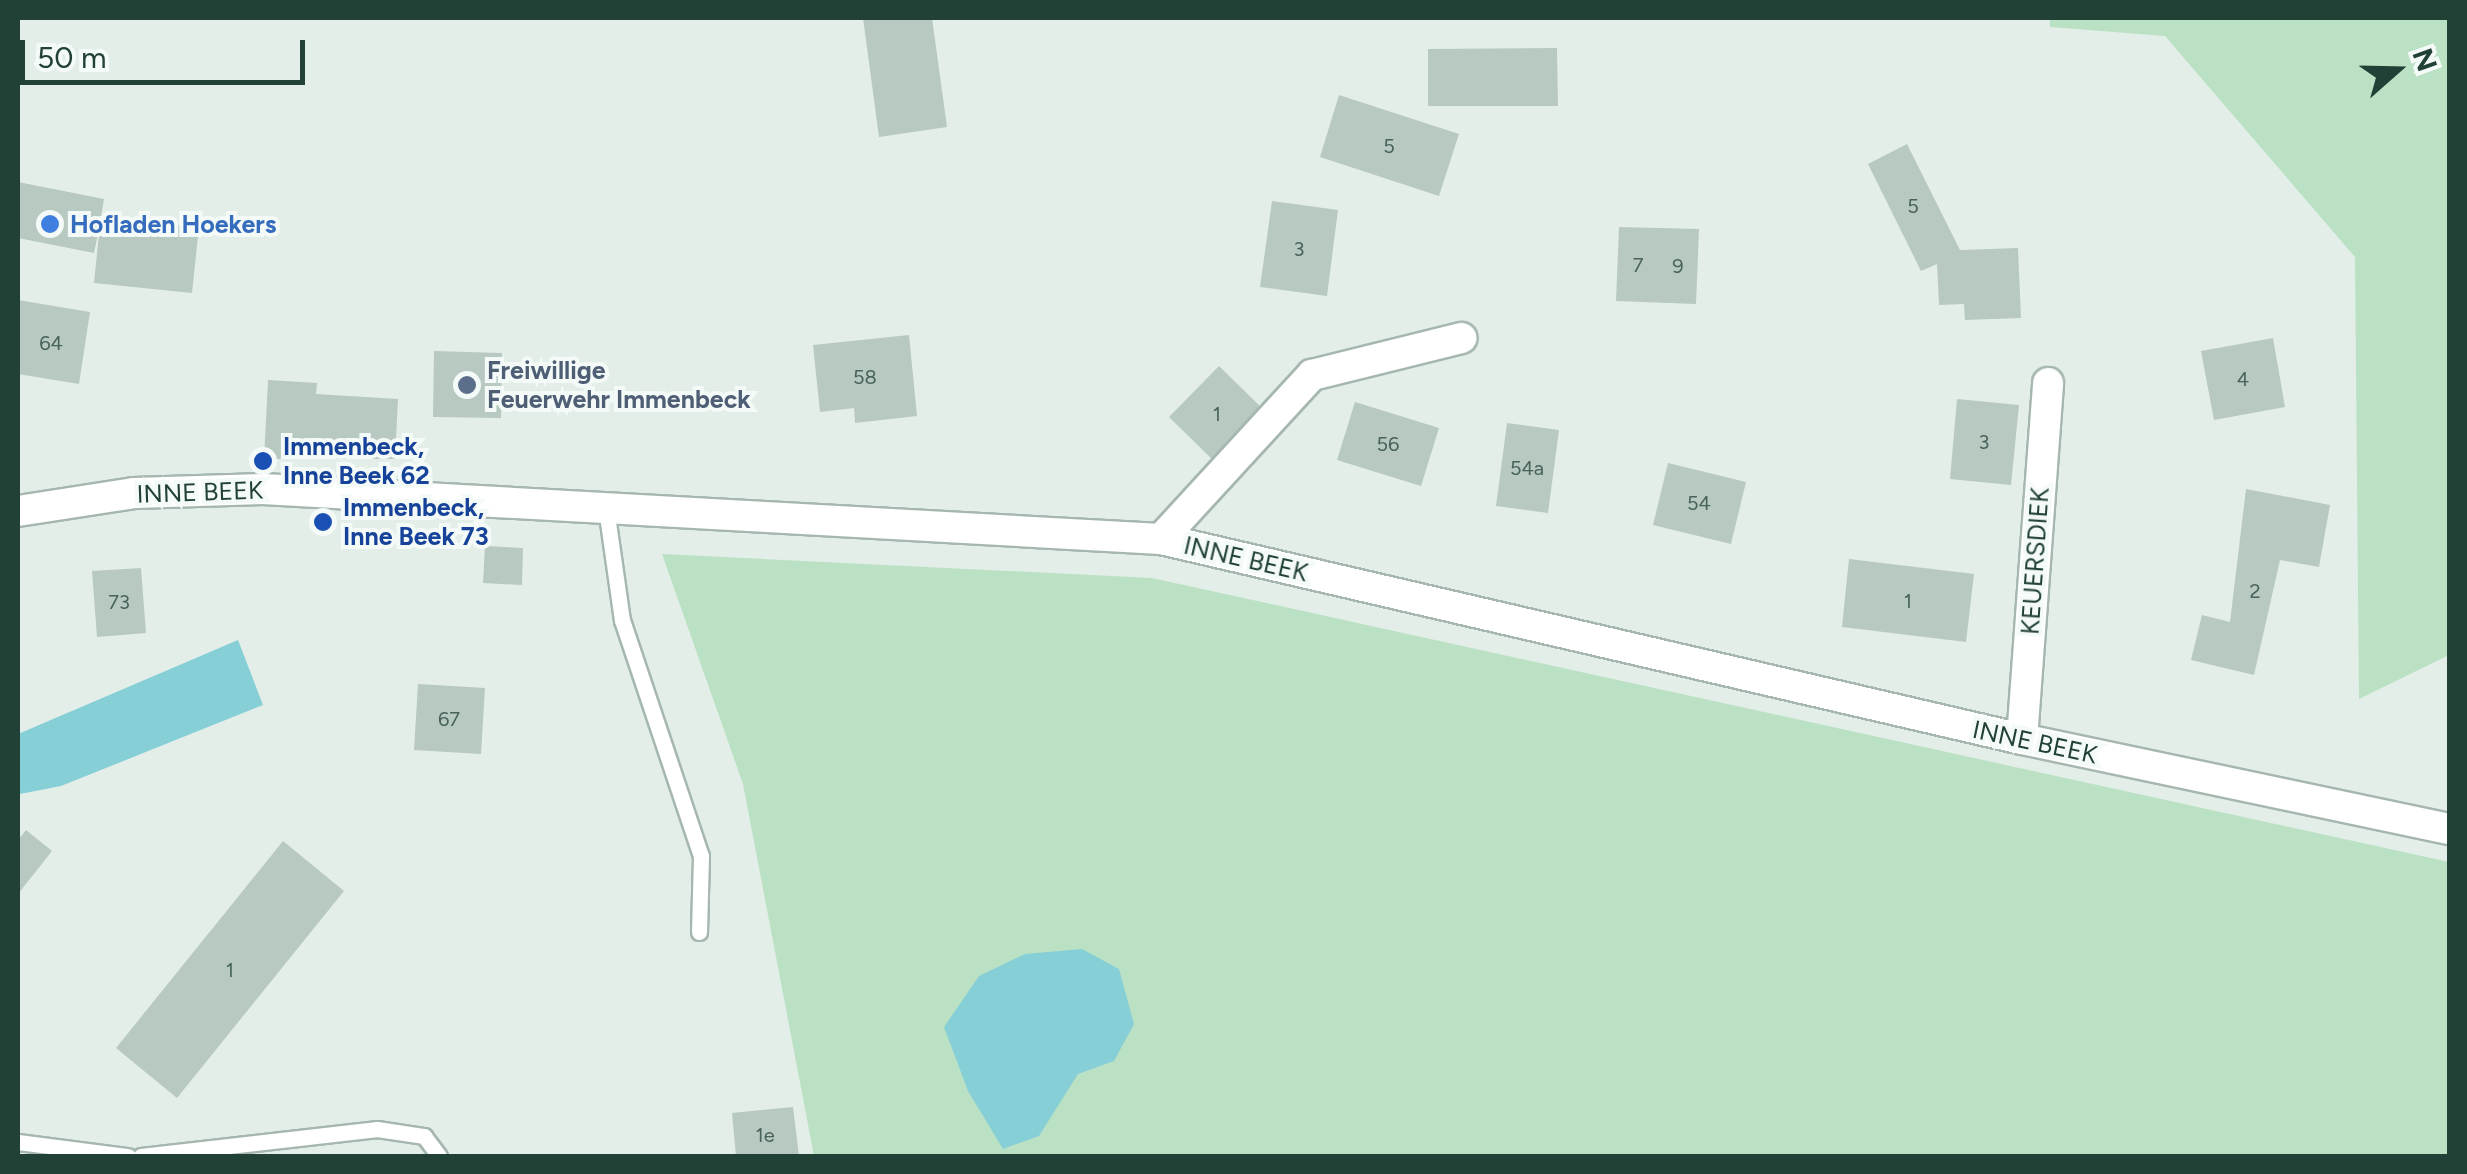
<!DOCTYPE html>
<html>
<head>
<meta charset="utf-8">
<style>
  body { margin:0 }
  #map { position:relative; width:2467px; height:1174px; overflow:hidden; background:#e3eee8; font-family:Figtree,sans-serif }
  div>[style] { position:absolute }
  .green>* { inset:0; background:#bae1c3 }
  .water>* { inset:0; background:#87cfd7 }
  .building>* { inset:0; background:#b8c9c1 }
  .roads { filter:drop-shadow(2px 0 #a5b7af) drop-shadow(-2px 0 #a5b7af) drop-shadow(0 2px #a5b7af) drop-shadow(0 -2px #a5b7af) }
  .lane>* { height:15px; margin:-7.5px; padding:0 7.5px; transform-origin:7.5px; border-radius:7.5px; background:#fff }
  .street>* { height:30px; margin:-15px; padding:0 15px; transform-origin:15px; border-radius:15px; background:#fff }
  .secondary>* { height:30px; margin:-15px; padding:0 15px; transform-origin:15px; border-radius:15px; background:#fff }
  .dots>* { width:28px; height:28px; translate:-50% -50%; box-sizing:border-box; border:5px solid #f4faf7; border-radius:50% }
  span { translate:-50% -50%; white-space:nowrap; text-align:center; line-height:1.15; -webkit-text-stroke:8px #f4faf7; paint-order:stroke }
  .number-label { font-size:20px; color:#47635a }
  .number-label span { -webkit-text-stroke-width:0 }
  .shop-label { font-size:25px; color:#366cbe; font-weight:700 }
  .left { translate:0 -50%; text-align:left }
  .service-label { font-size:25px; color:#4e5e75; font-weight:700 }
  .transit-label { font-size:25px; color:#164399; font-weight:700 }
  .street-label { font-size:25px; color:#214137 }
  .frame { position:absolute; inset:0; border:20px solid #214137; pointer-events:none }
  .north { position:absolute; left:2347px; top:20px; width:100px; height:100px; -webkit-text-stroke:8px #f4faf7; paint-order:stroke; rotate:70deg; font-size:28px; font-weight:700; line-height:40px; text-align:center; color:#214137 }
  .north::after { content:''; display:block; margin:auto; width:35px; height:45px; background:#214137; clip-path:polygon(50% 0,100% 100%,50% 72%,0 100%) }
  .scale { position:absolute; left:20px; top:40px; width:285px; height:45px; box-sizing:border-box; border:5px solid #214137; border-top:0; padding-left:12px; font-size:30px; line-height:35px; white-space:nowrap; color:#214137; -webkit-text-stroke:8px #f4faf7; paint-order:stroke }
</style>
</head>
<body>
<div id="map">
  <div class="green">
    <div style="clip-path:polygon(2050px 18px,2449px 18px,2449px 655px,2359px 699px,2355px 257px,2165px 36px,2050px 27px)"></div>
    <div style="clip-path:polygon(662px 554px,1152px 578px,2449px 862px,2449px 1156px,814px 1156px,743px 784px)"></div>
  </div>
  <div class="water">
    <div style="clip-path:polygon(238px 640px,263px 705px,61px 786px,20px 794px,18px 734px)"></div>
    <div style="clip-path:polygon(1082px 949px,1119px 969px,1134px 1024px,1114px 1061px,1078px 1074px,1039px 1136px,1003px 1149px,968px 1091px,944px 1027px,979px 976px,1025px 954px)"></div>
  </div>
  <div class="building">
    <div style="clip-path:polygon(863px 18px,932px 18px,947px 127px,879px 137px)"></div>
    <div style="clip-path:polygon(1557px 48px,1558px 106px,1428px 106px,1428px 49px)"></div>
    <div style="clip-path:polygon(1339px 95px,1459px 134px,1439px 196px,1320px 157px)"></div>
    <div style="clip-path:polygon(1907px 144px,1960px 250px,2018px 248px,2021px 318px,1965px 320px,1964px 304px,1939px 305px,1937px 264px,1921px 271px,1868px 164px)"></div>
    <div style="clip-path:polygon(18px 182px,104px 199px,101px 217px,199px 227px,192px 293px,94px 283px,100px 224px,94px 253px,18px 238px)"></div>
    <div style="clip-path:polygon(1272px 201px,1338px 210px,1327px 296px,1260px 287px)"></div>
    <div style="clip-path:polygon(1619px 227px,1699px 229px,1696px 304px,1616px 301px)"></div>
    <div style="clip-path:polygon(18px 300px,90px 312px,79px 384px,18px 374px)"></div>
    <div style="clip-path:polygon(909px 335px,917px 416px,855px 423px,854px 408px,820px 412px,813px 345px)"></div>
    <div style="clip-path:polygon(2273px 338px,2285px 407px,2214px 420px,2201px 351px)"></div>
    <div style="clip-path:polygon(434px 351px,502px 353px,501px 418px,433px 417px)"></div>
    <div style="clip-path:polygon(1219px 366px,1265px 411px,1215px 462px,1169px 417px)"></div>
    <div style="clip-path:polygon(268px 380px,317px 383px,316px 394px,398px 399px,395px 459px,264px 459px)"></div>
    <div style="clip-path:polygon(1957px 399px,2019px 405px,2011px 485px,1950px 479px)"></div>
    <div style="clip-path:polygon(1355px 402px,1439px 428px,1421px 486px,1337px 460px)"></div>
    <div style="clip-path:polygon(1507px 423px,1559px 430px,1548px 513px,1496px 506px)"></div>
    <div style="clip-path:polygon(1668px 463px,1746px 482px,1731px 544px,1653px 525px)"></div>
    <div style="clip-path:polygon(2246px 489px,2330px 505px,2319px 567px,2280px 560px,2254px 675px,2191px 660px,2202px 615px,2230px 622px)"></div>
    <div style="clip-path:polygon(485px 546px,523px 548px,522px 585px,483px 583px)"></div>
    <div style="clip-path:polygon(1849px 559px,1974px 574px,1966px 642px,1842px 627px)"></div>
    <div style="clip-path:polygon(141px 568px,146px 633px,97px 637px,92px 571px)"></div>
    <div style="clip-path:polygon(418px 684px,485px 688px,481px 754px,414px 750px)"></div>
    <div style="clip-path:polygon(26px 830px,52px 851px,18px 894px,18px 840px)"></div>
    <div style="clip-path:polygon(283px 841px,344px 891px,177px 1098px,116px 1048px)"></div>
    <div style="clip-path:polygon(793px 1107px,799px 1156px,736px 1156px,732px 1113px)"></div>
  </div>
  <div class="roads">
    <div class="lane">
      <div style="left:606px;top:508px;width:113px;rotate:81.9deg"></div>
      <div style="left:622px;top:620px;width:249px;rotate:71.5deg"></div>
      <div style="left:701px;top:856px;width:76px;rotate:91.5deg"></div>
      <div style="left:18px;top:1142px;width:111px;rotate:7.3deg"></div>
      <div style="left:141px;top:1156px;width:238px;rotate:-6.5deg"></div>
      <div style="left:377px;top:1129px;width:48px;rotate:8.5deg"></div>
      <div style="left:424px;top:1136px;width:25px;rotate:53deg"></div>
    </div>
    <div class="street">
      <div style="left:1161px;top:539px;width:223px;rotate:-47.4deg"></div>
      <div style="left:1312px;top:375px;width:154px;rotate:-13.9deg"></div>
      <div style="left:2022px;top:739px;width:357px;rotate:-85.8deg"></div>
    </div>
    <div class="secondary">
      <div style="left:18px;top:511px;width:117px;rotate:-8.8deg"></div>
      <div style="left:134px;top:493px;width:129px;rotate:-1.8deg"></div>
      <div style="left:263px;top:489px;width:899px;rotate:3.19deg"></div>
      <div style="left:1161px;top:539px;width:884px;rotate:13.08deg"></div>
      <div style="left:2022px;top:739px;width:437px;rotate:11.9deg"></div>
    </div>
  </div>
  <div class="dots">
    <div style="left:50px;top:224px;background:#3f7fe0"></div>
    <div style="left:467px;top:385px;background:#5c6f8a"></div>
    <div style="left:263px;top:461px;background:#1a4fb4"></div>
    <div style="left:323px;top:522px;background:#1a4fb4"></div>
  </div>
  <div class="number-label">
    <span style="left:1389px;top:146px">5</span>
    <span style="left:1913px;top:206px">5</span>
    <span style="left:1299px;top:249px">3</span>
    <span style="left:1638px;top:265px">7</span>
    <span style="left:1678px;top:266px">9</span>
    <span style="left:51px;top:343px">64</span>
    <span style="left:865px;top:377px">58</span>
    <span style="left:2243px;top:379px">4</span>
    <span style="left:1217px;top:414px">1</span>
    <span style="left:1984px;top:442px">3</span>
    <span style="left:1388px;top:444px">56</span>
    <span style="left:1527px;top:468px">54a</span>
    <span style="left:1699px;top:503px">54</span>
    <span style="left:2255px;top:591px">2</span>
    <span style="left:1908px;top:601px">1</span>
    <span style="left:119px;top:602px">73</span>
    <span style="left:449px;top:719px">67</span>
    <span style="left:230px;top:970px">1</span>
    <span style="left:765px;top:1135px">1e</span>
  </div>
  <div class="shop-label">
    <span class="left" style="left:70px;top:224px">Hofladen Hoekers</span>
  </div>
  <div class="service-label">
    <span class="left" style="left:487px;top:385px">Freiwillige<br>Feuerwehr Immenbeck</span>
  </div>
  <div class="transit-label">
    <span class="left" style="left:283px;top:461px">Immenbeck,<br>Inne Beek 62</span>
    <span class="left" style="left:343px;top:522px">Immenbeck,<br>Inne Beek 73</span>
  </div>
  <div class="street-label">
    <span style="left:200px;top:492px;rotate:-2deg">INNE BEEK</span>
    <span style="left:1246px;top:559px;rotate:13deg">INNE BEEK</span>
    <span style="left:2035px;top:561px;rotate:-86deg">KEUERSDIEK</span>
    <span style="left:2035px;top:742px;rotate:12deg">INNE BEEK</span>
  </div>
  <div class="frame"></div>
  <div class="north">N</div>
  <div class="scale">50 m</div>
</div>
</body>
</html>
